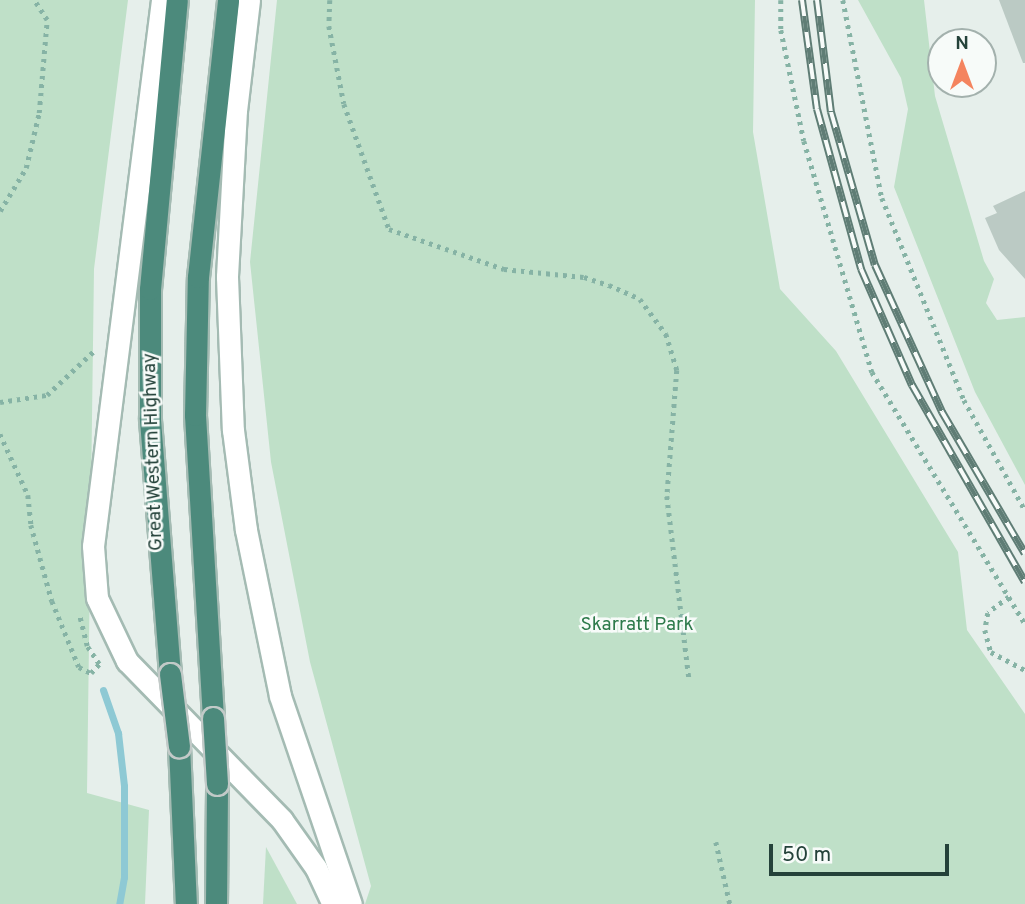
<!DOCTYPE html>
<html>
<head>
<meta charset="utf-8">
<style>
  body { margin:0 }
  #map { position:relative; width:1025px; height:904px; overflow:hidden; background:#e6efeb; font-family:Overpass,sans-serif }
  div>[style] { position:absolute }
  .green>* { inset:0; background:#bfe0c8 }
  .stream>* { height:7px; margin:-3.5px; padding:0 3.5px; transform-origin:3.5px; border-radius:3.5px; background:#8ec9d4 }
  .building>* { inset:0; background:#bbcac4 }
  .path>* { height:4.5px; margin-top:-2.25px; transform-origin:0; background:repeating-linear-gradient(90deg,#86b3a5 0 3.5px,transparent 0 8.5px) }
  .roads { filter:drop-shadow(2px 0 #a4bbb3) drop-shadow(-2px 0 #a4bbb3) drop-shadow(0 2px #a4bbb3) drop-shadow(0 -2px #a4bbb3) }
  .secondary>* { height:21px; margin:-10.5px; padding:0 10.5px; transform-origin:10.5px; border-radius:10.5px; background:#fff }
  .trunk>* { height:21px; margin:-10.5px; padding:0 10.5px; transform-origin:10.5px; border-radius:10.5px; background:#4c8a7c }
  .rail>* { height:8px; margin-top:-4px; transform-origin:0; background:repeating-linear-gradient(90deg,#f7fbf9 0 16px,#5f7d75 0 32px); box-sizing:border-box; border-block:2px solid #5f7d75 }
  .bridges { filter:drop-shadow(2px 0 #c2cac8) drop-shadow(-2px 0 #c2cac8) drop-shadow(0 2px #c2cac8) drop-shadow(0 -2px #c2cac8) }
  .trunk-bridge>* { height:21px; margin:-10.5px; padding:0 10.5px; transform-origin:10.5px; border-radius:10.5px; background:#4c8a7c }
  span { translate:-50% -50%; white-space:nowrap; text-align:center; line-height:1.15; -webkit-text-stroke:5px #f7fbf9; paint-order:stroke }
  .street-label { font-size:19px; color:#24423a }
  .park-label { font-size:19px; color:#2d7a4b }
  .north { position:absolute; left:927px; top:28px; width:70px; height:70px; box-sizing:border-box; background:#f7fbf9; border:2px solid #a3b1ad; border-radius:50%; rotate:0deg; font-size:19px; font-weight:700; line-height:28px; text-align:center; color:#24423a }
  .north::after { content:''; display:block; margin:auto; width:24px; height:32px; background:#f4845f; clip-path:polygon(50% 0,100% 100%,50% 72%,0 100%) }
  .scale { position:absolute; left:769px; top:844px; width:180px; height:32px; box-sizing:border-box; border:4px solid #24423a; border-top:0; padding-left:9px; font-size:21px; line-height:24px; white-space:nowrap; color:#24423a; -webkit-text-stroke:5px #f7fbf9; paint-order:stroke }
</style>
</head>
<body>
<div id="map">
  <div class="green">
    <div style="clip-path:polygon(0 0,128px 0,94px 269px,87px 793px,149px 810px,145px 904px,0 904px)"></div>
    <div style="clip-path:polygon(277px 0,755px 0,753px 132px,780px 289px,836px 351px,958px 552px,967px 630px,1025px 714px,1025px 904px,365px 904px,371px 886px,310px 662px,271px 462px,250px 262px)"></div>
    <div style="clip-path:polygon(858px 0,924px 0,935px 96px,984px 261px,994px 279px,986px 303px,997px 320px,1025px 317px,1025px 485px,975px 392px,894px 187px,908px 109px,901px 78px)"></div>
    <div style="clip-path:polygon(266px 847px,297px 904px,263px 904px)"></div>
  </div>
  <div class="stream">
    <div style="left:103px;top:690px;width:46px;rotate:70.8deg"></div>
    <div style="left:118px;top:733px;width:53px;rotate:83.5deg"></div>
    <div style="left:124px;top:786px;width:91px;rotate:90deg"></div>
    <div style="left:124px;top:877px;width:27px;rotate:100deg"></div>
  </div>
  <div class="building">
    <div style="clip-path:polygon(999px 0,1025px 0,1025px 63px,1023px 63px)"></div>
    <div style="clip-path:polygon(1025px 191px,1025px 279px,999px 250px,985px 218px,997px 213px,993px 206px)"></div>
  </div>
  <div class="path">
    <div style="left:330px;top:0;width:26px;rotate:92deg"></div>
    <div style="left:329px;top:26px;width:79px;rotate:79.1deg"></div>
    <div style="left:344px;top:104px;width:133px;rotate:70.2deg"></div>
    <div style="left:389px;top:229px;width:122px;rotate:19.2deg"></div>
    <div style="left:504px;top:269px;width:80px;rotate:5.7deg"></div>
    <div style="left:584px;top:277px;width:26px;rotate:18deg"></div>
    <div style="left:609px;top:285px;width:34px;rotate:24deg"></div>
    <div style="left:640px;top:299px;width:44px;rotate:53.4deg"></div>
    <div style="left:666px;top:334px;width:38px;rotate:73deg"></div>
    <div style="left:677px;top:370px;width:126px;rotate:94.5deg"></div>
    <div style="left:667px;top:496px;width:184px;rotate:83.1deg"></div>
    <div style="left:781px;top:0;width:30px;rotate:90deg"></div>
    <div style="left:781px;top:30px;width:113px;rotate:78.3deg"></div>
    <div style="left:804px;top:141px;width:241px;rotate:73.6deg"></div>
    <div style="left:872px;top:372px;width:295px;rotate:58.7deg"></div>
    <div style="left:843px;top:0;width:202px;rotate:78.9deg"></div>
    <div style="left:882px;top:198px;width:218px;rotate:67.9deg"></div>
    <div style="left:964px;top:400px;width:126px;rotate:61deg"></div>
    <div style="left:0;top:211px;width:50px;rotate:-58.8deg"></div>
    <div style="left:26px;top:168px;width:57px;rotate:-76.7deg"></div>
    <div style="left:39px;top:113px;width:93px;rotate:-85.1deg"></div>
    <div style="left:47px;top:20px;width:24px;rotate:-123deg"></div>
    <div style="left:0;top:402px;width:48px;rotate:-8.5deg"></div>
    <div style="left:47px;top:395px;width:67px;rotate:-43.2deg"></div>
    <div style="left:0;top:434px;width:67px;rotate:65.3deg"></div>
    <div style="left:28px;top:495px;width:30px;rotate:84deg"></div>
    <div style="left:31px;top:525px;width:79px;rotate:74.6deg"></div>
    <div style="left:52px;top:601px;width:71px;rotate:67.8deg"></div>
    <div style="left:79px;top:667px;width:13px;rotate:27deg"></div>
    <div style="left:91px;top:673px;width:12px;rotate:-48deg"></div>
    <div style="left:99px;top:664px;width:22px;rotate:-124deg"></div>
    <div style="left:87px;top:646px;width:32px;rotate:-104deg"></div>
    <div style="left:1009px;top:597px;width:26px;rotate:143deg"></div>
    <div style="left:988px;top:613px;width:17px;rotate:100deg"></div>
    <div style="left:985px;top:630px;width:23px;rotate:75deg"></div>
    <div style="left:991px;top:652px;width:38px;rotate:28deg"></div>
    <div style="left:716px;top:842px;width:64px;rotate:77.3deg"></div>
  </div>
  <div class="roads">
    <div class="secondary">
      <div style="left:162px;top:0;width:550px;rotate:97.2deg"></div>
      <div style="left:93px;top:546px;width:52px;rotate:85.6deg"></div>
      <div style="left:97px;top:598px;width:70px;rotate:64.5deg"></div>
      <div style="left:127px;top:661px;width:222px;rotate:45.7deg"></div>
      <div style="left:282px;top:820px;width:59px;rotate:54.7deg"></div>
      <div style="left:316px;top:868px;width:40px;rotate:65deg"></div>
      <div style="left:249px;top:0;width:111px;rotate:96.7deg"></div>
      <div style="left:236px;top:110px;width:167px;rotate:93.1deg"></div>
      <div style="left:227px;top:277px;width:153px;rotate:87.8deg"></div>
      <div style="left:233px;top:430px;width:101px;rotate:82.6deg"></div>
      <div style="left:246px;top:530px;width:169px;rotate:78.4deg"></div>
      <div style="left:280px;top:696px;width:220px;rotate:71.2deg"></div>
    </div>
    <div class="trunk">
      <div style="left:170px;top:674px;width:257px;rotate:-94.5deg"></div>
      <div style="left:150px;top:418px;width:129px;rotate:-90deg"></div>
      <div style="left:150px;top:289px;width:290px;rotate:-84.7deg"></div>
      <div style="left:213px;top:718px;width:304px;rotate:-93.4deg"></div>
      <div style="left:195px;top:415px;width:138px;rotate:-88.8deg"></div>
      <div style="left:198px;top:277px;width:279px;rotate:-83.8deg"></div>
      <div style="left:179px;top:746px;width:158px;rotate:87.5deg"></div>
      <div style="left:216px;top:904px;width:120px;rotate:-89.5deg"></div>
    </div>
  </div>
  <div class="rail">
    <div style="left:802px;top:0;width:110px;rotate:82.2deg"></div>
    <div style="left:817px;top:109px;width:166px;rotate:74.6deg"></div>
    <div style="left:861px;top:269px;width:127px;rotate:66.3deg"></div>
    <div style="left:912px;top:385px;width:227px;rotate:60.2deg"></div>
    <div style="left:817px;top:0;width:113px;rotate:82.9deg"></div>
    <div style="left:831px;top:112px;width:159px;rotate:74deg"></div>
    <div style="left:875px;top:265px;width:162px;rotate:65.5deg"></div>
    <div style="left:942px;top:412px;width:164px;rotate:59.7deg"></div>
  </div>
  <div class="bridges">
    <div class="trunk-bridge">
      <div style="left:170px;top:674px;width:73px;rotate:82.9deg"></div>
      <div style="left:213px;top:718px;width:66px;rotate:86.5deg"></div>
    </div>
  </div>
  <div class="street-label">
    <span style="left:154px;top:452px;rotate:-92deg">Great Western Highway</span>
  </div>
  <div class="park-label">
    <span style="left:637px;top:626px">Skarratt Park</span>
  </div>
  <div class="north">N</div>
  <div class="scale">50 m</div>
</div>
</body>
</html>
